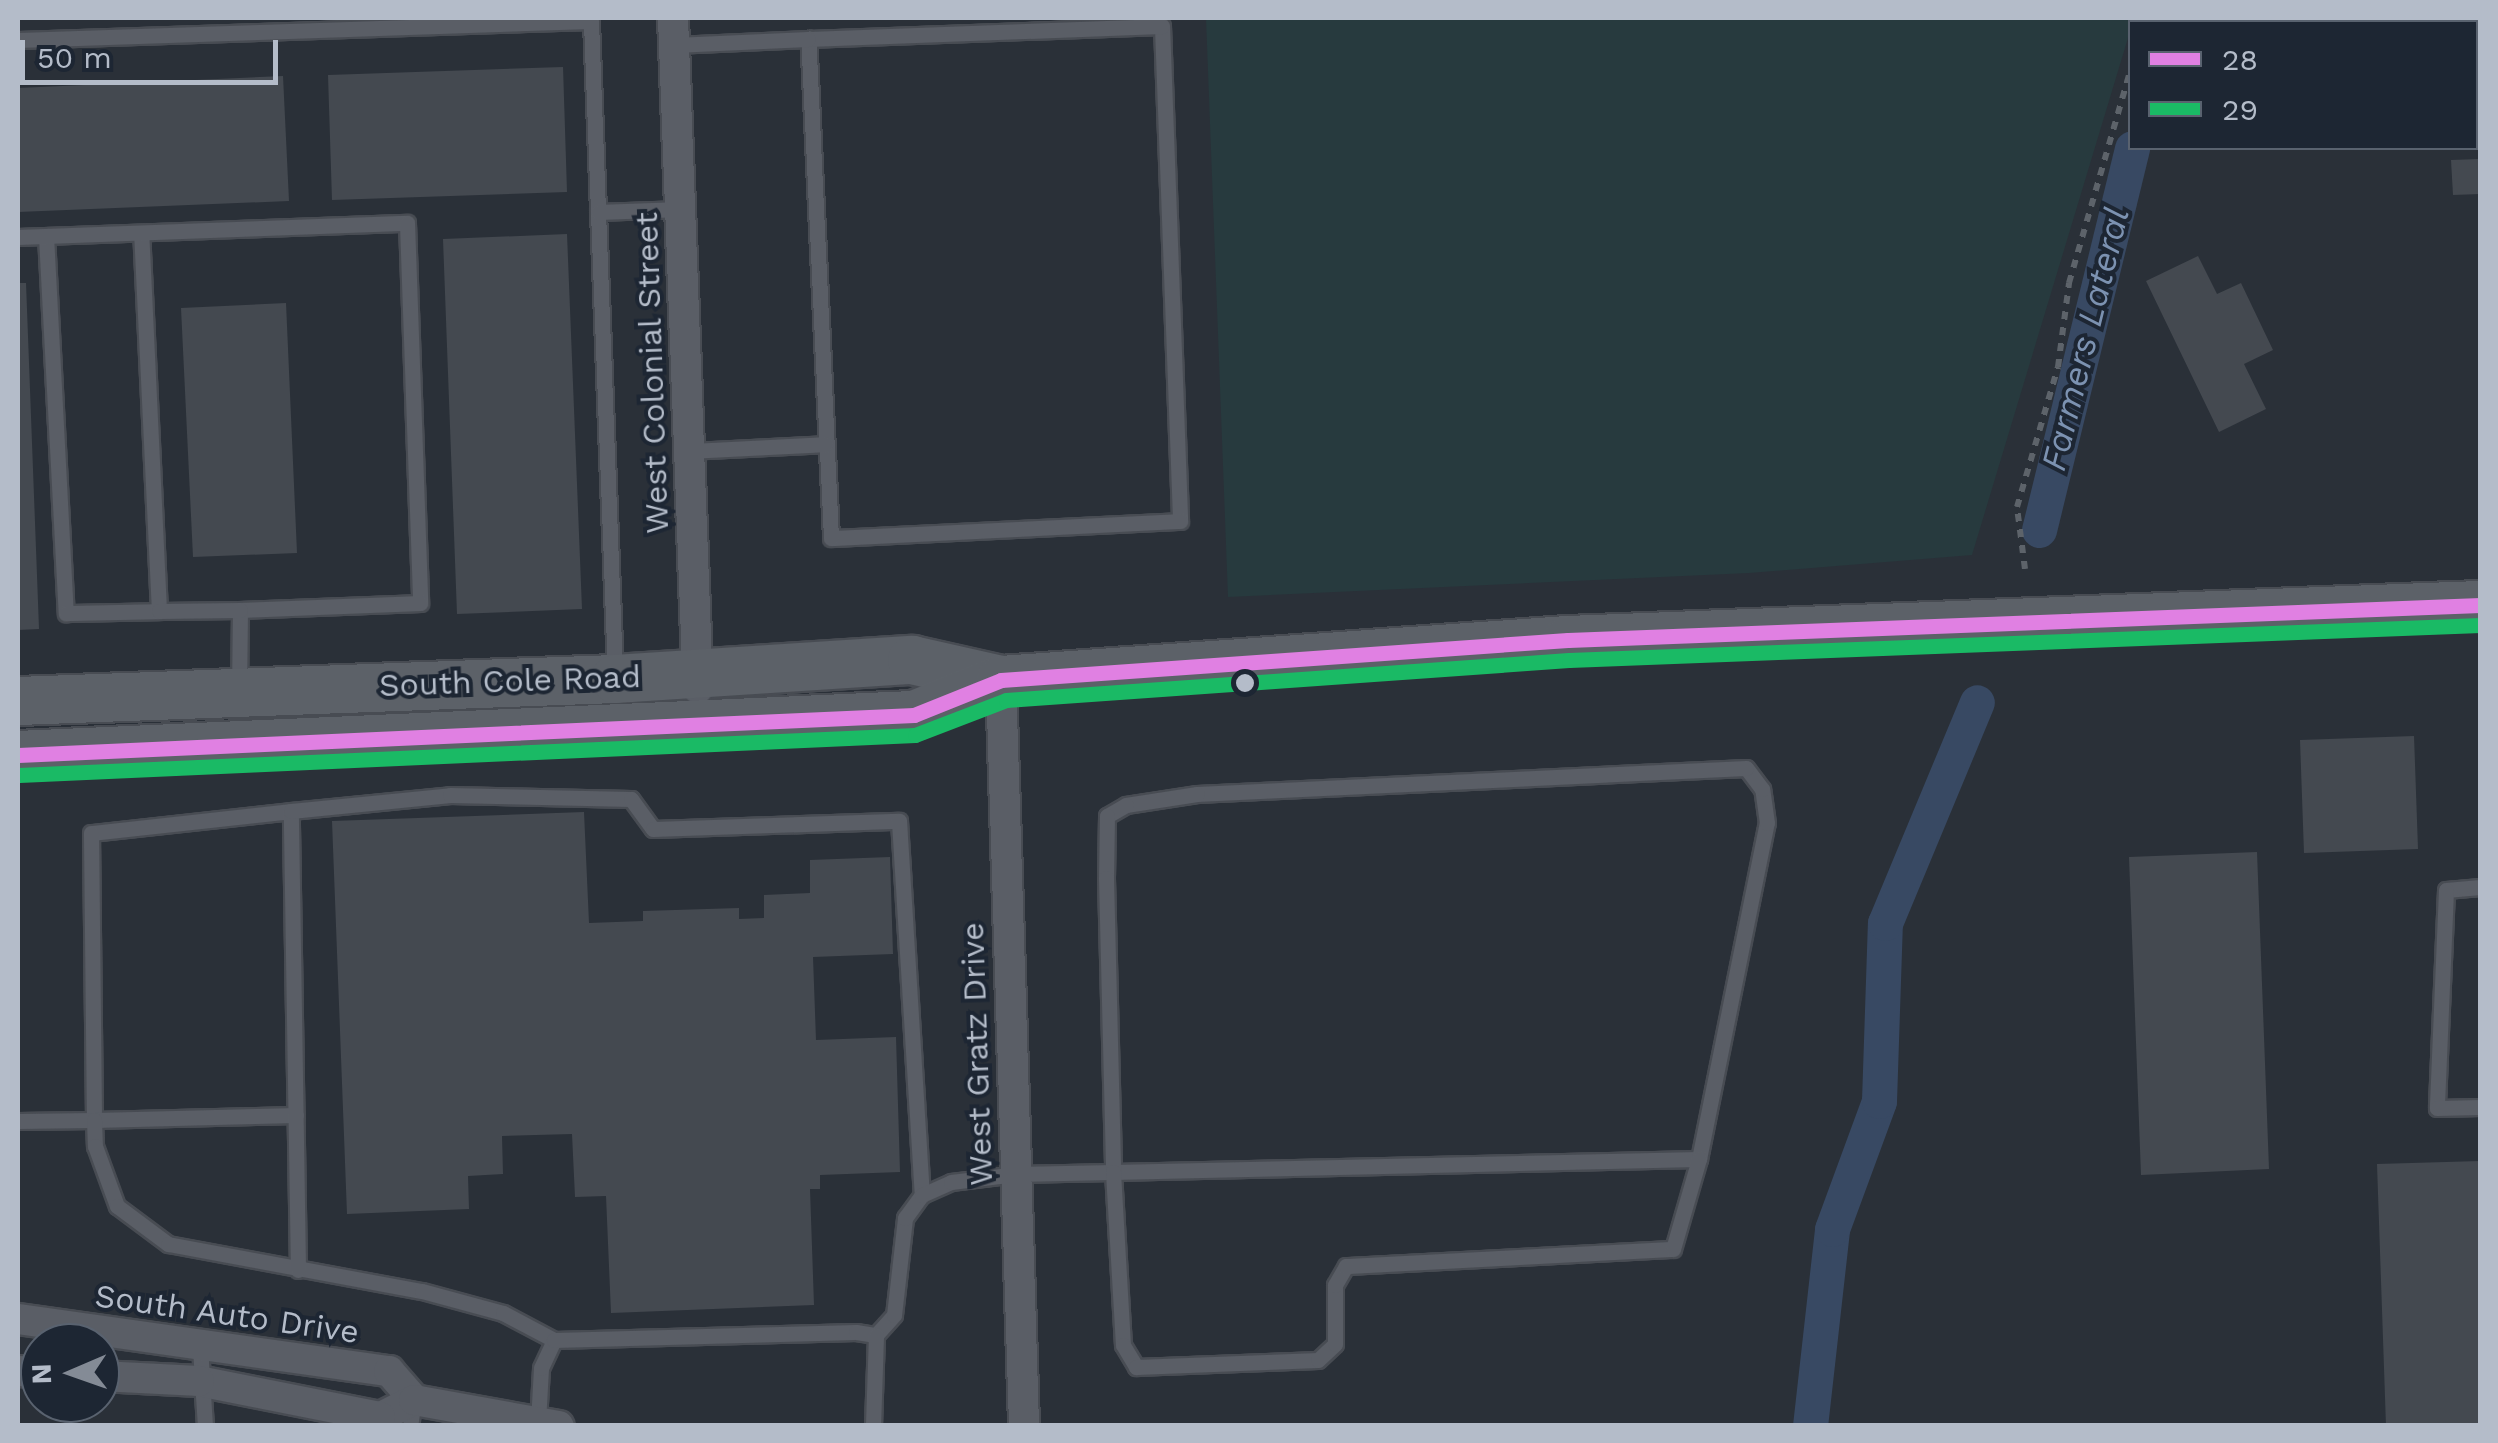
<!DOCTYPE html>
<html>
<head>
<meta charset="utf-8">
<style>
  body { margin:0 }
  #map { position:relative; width:2498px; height:1443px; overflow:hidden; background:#2a3038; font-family:"Work Sans",sans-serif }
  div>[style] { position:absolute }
  .green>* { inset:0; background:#273a3e }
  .canal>* { height:35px; margin:-17.5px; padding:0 17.5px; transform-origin:17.5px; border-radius:17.5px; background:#384963 }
  .building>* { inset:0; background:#444950 }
  .path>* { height:6px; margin-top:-3px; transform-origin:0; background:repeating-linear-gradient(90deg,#5d636a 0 8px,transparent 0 16px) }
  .roads { filter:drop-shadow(2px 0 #484c53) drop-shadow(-2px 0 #484c53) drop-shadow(0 2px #484c53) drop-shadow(0 -2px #484c53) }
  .lane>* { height:15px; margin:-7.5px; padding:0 7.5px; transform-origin:7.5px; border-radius:7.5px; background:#5a5e66 }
  .street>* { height:30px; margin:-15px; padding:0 15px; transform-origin:15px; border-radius:15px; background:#5a5e66 }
  .primary>* { height:48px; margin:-24px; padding:0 24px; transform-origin:24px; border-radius:24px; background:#5c6168 }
  .bus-1>* { height:15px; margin:-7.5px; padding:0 7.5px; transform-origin:7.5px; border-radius:7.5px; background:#e080e2 }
  .bus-2>* { height:15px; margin:-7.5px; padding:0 7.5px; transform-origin:7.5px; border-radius:7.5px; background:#1aba65 }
  .dots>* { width:28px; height:28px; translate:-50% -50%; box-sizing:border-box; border:5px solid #1d2633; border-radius:50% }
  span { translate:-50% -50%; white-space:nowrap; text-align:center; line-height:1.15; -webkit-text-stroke:8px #1d2633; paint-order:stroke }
  .street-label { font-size:32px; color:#b4bcc9 }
  .water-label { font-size:35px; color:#7c92b1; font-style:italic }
  .frame { position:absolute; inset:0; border:20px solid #b4bcc9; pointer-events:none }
  .legend { position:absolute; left:2128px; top:20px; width:350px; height:130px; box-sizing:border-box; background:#1d2633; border:2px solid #59626f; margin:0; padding:12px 18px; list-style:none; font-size:30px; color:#b4bcc9 }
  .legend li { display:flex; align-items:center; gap:20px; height:50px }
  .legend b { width:50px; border:2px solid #59626f }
  .north { position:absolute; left:20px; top:1323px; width:100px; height:100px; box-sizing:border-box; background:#1d2633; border:2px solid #59626f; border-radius:50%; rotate:268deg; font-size:28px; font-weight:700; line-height:40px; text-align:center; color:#b4bcc9 }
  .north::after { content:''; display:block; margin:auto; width:35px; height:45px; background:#848b96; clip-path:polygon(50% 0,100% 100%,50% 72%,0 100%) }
  .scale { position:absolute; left:20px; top:40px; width:258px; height:45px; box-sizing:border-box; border:5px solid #b4bcc9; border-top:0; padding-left:12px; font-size:30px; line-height:35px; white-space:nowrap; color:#b4bcc9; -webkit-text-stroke:8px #1d2633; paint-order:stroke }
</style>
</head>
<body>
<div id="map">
  <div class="green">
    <div style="clip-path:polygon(1206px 18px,2134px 18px,1972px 555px,1749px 573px,1228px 597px)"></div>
  </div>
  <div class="canal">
    <div style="left:2168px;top:22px;width:4px;rotate:-63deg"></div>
    <div style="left:2039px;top:530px;width:393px;rotate:-76.3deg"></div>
    <div style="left:1810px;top:1426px;width:198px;rotate:-83.6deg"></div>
    <div style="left:1832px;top:1229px;width:136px;rotate:-69.8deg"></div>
    <div style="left:1879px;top:1101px;width:178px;rotate:-88.1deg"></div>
    <div style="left:1885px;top:923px;width:239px;rotate:-67.4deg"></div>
  </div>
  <div class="building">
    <div style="clip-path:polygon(2427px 18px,2480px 18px,2480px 19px,2423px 22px)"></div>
    <div style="clip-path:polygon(563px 67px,567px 192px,332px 200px,328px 75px)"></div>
    <div style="clip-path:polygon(283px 76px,289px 201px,18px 212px,18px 88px)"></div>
    <div style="clip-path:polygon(2480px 159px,2480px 194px,2453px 195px,2451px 160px)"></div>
    <div style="clip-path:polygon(567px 234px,582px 609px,457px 614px,443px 239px)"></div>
    <div style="clip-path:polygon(2198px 256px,2217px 294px,2241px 283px,2273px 350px,2244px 364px,2266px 409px,2219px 432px,2146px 281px)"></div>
    <div style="clip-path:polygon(18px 283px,26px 283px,39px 629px,18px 630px)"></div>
    <div style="clip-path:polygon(286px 303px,297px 553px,193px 557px,181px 308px)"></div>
    <div style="clip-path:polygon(2414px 736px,2418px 849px,2304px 853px,2300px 740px)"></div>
    <div style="clip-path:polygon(584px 812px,589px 923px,643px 921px,643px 911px,739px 908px,739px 919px,764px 918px,764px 895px,810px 893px,810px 860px,890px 857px,893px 954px,813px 957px,816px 1040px,896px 1037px,900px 1172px,820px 1175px,820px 1189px,810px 1189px,814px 1305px,611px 1313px,606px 1196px,575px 1197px,572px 1134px,502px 1136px,503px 1174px,468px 1176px,469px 1209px,347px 1214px,332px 821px)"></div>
    <div style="clip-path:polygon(2257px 852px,2269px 1169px,2141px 1175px,2129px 857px)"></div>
    <div style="clip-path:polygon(2480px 1161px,2480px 1426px,2386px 1426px,2377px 1164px)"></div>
  </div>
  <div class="path">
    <div style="left:2147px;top:22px;width:4px;rotate:-63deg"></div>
    <div style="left:2025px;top:569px;width:63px;rotate:-97.4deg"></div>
    <div style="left:2017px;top:507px;width:146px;rotate:-73.7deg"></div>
    <div style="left:2058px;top:367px;width:85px;rotate:-82.5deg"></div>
    <div style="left:2069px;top:283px;width:220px;rotate:-73.9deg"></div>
  </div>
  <div class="roads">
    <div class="lane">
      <div style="left:1162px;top:26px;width:495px;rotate:87.9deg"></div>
      <div style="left:1180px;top:521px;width:349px;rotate:177.2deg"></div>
      <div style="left:831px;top:538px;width:500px;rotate:-92.6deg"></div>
      <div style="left:808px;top:39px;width:354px;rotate:-2.1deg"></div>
      <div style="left:18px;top:40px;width:573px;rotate:-1.9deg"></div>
      <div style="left:591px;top:21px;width:651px;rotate:87.89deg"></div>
      <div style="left:674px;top:45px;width:134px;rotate:-2.6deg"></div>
      <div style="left:598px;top:212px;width:83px;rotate:-2.1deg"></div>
      <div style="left:46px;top:236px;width:378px;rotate:87deg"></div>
      <div style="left:66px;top:613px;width:93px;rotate:-1.2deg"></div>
      <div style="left:159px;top:611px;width:378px;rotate:-92.7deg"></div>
      <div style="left:18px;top:237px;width:389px;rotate:-2.1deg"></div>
      <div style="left:407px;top:223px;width:380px;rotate:88deg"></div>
      <div style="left:420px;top:603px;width:180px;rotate:177.8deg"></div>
      <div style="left:240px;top:610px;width:77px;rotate:90.7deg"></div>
      <div style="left:690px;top:451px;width:136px;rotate:-2.9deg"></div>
      <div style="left:159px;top:611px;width:81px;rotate:-0.7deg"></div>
      <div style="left:291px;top:811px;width:201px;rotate:173.7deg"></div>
      <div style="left:91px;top:833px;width:287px;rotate:89.4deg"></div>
      <div style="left:94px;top:1120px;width:202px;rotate:-1.4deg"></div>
      <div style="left:2480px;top:887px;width:34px;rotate:175deg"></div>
      <div style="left:2446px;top:890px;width:218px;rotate:92.4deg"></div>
      <div style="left:2437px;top:1108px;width:43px;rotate:-1.3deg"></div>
      <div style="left:18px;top:1121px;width:76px;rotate:-0.8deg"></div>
      <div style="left:94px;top:1120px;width:26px;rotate:88deg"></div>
      <div style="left:95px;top:1146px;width:64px;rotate:69.9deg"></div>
      <div style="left:117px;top:1206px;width:64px;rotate:36.7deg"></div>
      <div style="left:168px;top:1244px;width:258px;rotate:10.5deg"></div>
      <div style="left:422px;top:1291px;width:84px;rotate:15.2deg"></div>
      <div style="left:503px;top:1313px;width:58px;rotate:27.9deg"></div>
      <div style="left:298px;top:1270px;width:459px;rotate:-90.9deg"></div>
      <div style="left:291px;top:811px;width:160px;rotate:-5.7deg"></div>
      <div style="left:450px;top:795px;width:181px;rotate:1.3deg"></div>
      <div style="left:631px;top:799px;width:37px;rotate:54deg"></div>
      <div style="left:653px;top:829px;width:246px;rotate:-1.9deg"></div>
      <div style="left:899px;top:821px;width:375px;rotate:86.5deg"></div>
      <div style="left:876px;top:1335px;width:27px;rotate:-48deg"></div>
      <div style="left:894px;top:1315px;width:98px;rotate:-83.5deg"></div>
      <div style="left:905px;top:1218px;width:29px;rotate:-54deg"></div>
      <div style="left:922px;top:1195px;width:32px;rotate:-24deg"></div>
      <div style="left:951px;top:1182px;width:65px;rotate:-7deg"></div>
      <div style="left:1016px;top:1174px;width:97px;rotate:-1.2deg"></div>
      <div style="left:1113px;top:1172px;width:586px;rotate:-1.27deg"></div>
      <div style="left:1699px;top:1159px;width:343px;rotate:-78.6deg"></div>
      <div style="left:1767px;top:823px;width:34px;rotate:-98deg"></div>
      <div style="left:1762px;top:789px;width:26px;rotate:-127deg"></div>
      <div style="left:1746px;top:768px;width:550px;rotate:177.29deg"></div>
      <div style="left:1197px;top:794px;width:72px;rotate:171.2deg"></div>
      <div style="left:1126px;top:805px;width:22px;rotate:150deg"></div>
      <div style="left:1107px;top:816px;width:62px;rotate:90.9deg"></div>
      <div style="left:1106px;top:878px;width:294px;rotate:88.6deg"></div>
      <div style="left:1113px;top:1172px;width:173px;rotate:86.7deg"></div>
      <div style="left:1123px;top:1345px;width:26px;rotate:59deg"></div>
      <div style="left:1136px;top:1367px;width:182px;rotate:-2.2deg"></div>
      <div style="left:1318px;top:1360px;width:23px;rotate:-43deg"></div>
      <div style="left:1335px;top:1344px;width:59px;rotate:-90deg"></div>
      <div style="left:1335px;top:1285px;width:22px;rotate:-60deg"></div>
      <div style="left:1346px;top:1266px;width:327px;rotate:-3deg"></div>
      <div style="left:1673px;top:1249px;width:94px;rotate:-73.9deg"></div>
      <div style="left:200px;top:1347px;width:79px;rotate:86.4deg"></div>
      <div style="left:538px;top:1422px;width:54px;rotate:-86.8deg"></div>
      <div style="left:541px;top:1368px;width:31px;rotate:-65deg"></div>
      <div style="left:554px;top:1340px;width:302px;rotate:-1.5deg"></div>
      <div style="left:856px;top:1332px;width:20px;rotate:9deg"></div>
      <div style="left:876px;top:1335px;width:91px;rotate:91.9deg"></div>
      <div style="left:410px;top:1426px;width:26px;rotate:-81deg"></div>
    </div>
    <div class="street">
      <div style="left:673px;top:18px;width:671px;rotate:87.87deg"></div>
      <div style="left:1001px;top:680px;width:746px;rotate:88.23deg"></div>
      <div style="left:18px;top:1319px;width:375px;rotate:8deg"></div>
      <div style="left:389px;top:1371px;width:38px;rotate:49deg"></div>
      <div style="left:414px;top:1400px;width:38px;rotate:153deg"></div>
      <div style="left:380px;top:1417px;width:185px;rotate:-168.8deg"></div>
      <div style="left:199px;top:1381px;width:99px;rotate:-177.1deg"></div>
      <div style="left:18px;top:1371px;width:22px;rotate:3deg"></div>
      <div style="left:414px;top:1400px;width:147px;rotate:10.2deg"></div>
    </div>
    <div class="primary">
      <div style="left:18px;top:701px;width:597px;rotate:-2.11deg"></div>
      <div style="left:615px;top:679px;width:298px;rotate:-3.7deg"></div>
      <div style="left:912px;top:660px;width:91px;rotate:12.7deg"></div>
      <div style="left:18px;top:755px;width:897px;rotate:-2.56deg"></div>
      <div style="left:914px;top:715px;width:94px;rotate:-21.9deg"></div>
      <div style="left:1001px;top:680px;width:568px;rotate:-4.04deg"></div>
      <div style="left:1568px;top:640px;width:913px;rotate:-2.2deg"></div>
    </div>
  </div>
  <div class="bus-1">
    <div style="left:18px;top:755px;width:897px;rotate:-2.56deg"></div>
    <div style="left:914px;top:715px;width:94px;rotate:-21.9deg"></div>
    <div style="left:1001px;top:680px;width:568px;rotate:-4.04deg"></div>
    <div style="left:1568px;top:640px;width:913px;rotate:-2.2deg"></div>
  </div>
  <div class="bus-2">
    <div style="left:19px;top:775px;width:897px;rotate:-2.56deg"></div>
    <div style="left:915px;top:735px;width:97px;rotate:-21deg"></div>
    <div style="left:1006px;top:700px;width:564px;rotate:-4.06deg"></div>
    <div style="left:1569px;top:660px;width:912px;rotate:-2.2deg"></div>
  </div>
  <div class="dots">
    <div style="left:1245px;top:683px;background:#b4bcc9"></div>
  </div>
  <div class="street-label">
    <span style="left:652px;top:373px;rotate:-92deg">West Colonial Street</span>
    <span style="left:510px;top:681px;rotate:-2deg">South Cole Road</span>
    <span style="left:977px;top:1054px;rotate:-92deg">West Gratz Drive</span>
    <span style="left:227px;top:1314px;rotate:8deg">South Auto Drive</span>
  </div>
  <div class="water-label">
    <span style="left:2085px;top:339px;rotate:-76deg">Farmers Lateral</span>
  </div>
  <div class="frame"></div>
  <ul class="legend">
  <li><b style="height:12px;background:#e080e2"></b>28</li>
  <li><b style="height:12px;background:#1aba65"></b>29</li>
  </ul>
  <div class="north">N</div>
  <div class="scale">50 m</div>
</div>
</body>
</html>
